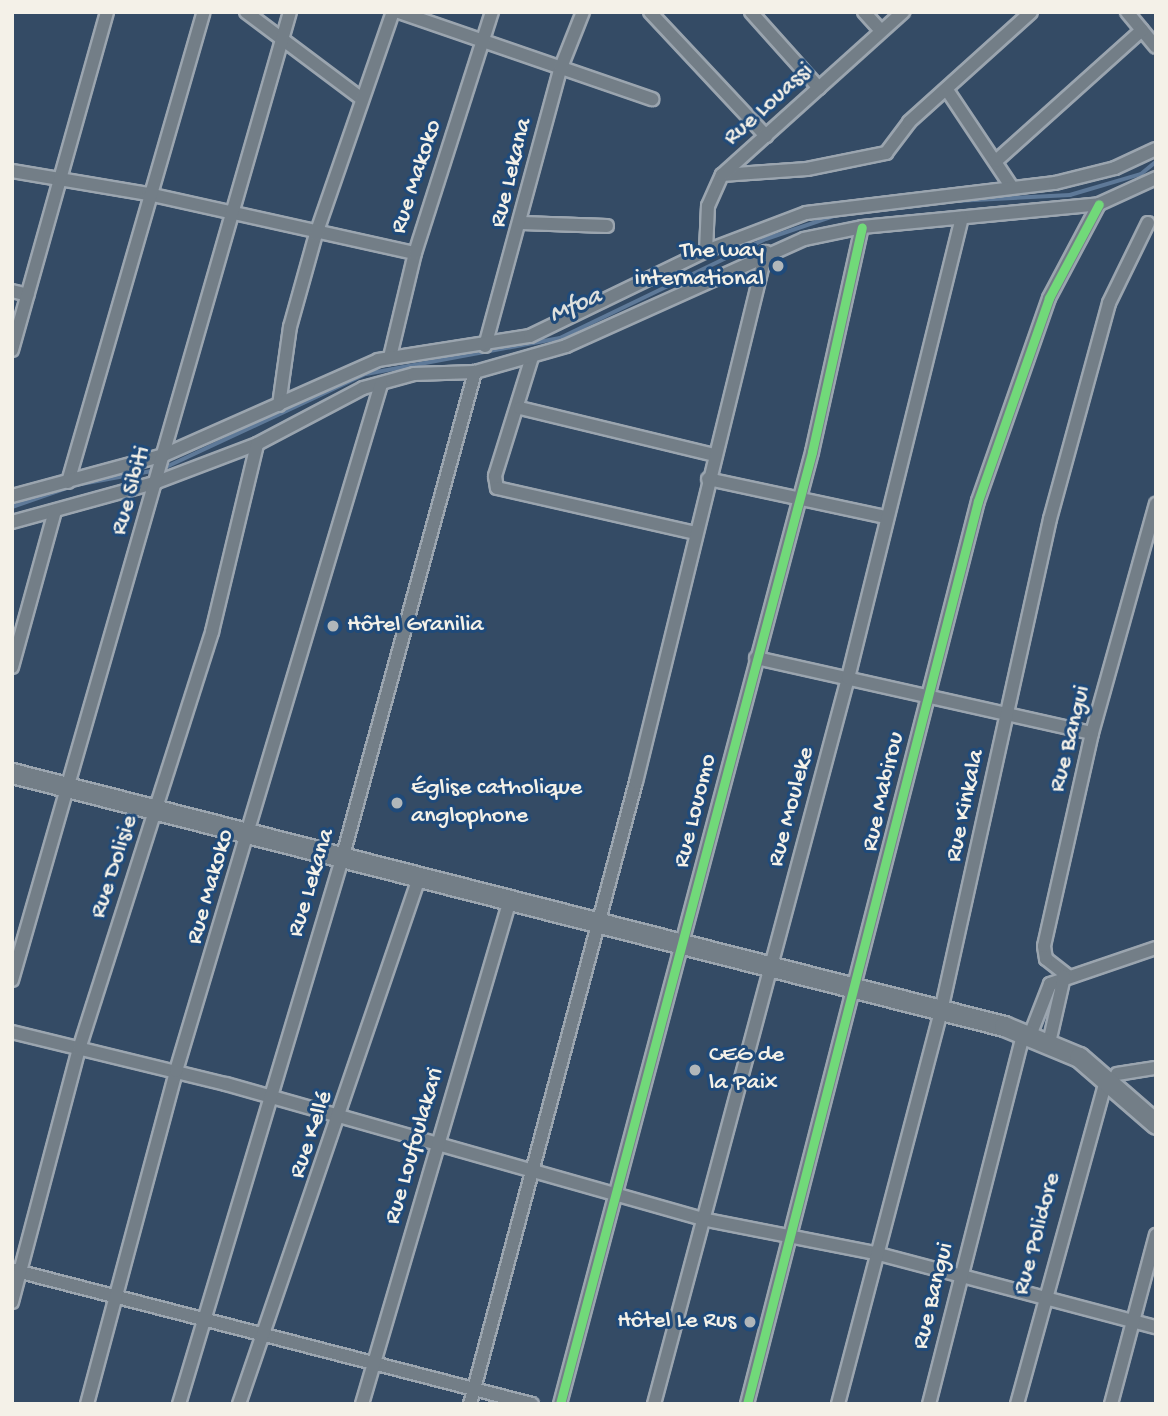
<!DOCTYPE html>
<html>
<head>
<meta charset="utf-8">
<style>
  body { margin:0 }
  #map { position:relative; width:1168px; height:1416px; overflow:hidden; background:#344b65; font-family:"Gochi Hand",sans-serif }
  div>[style] { position:absolute }
  .stream>* { height:3.5px; margin:-1.75px; padding:0 1.75px; transform-origin:1.75px; border-radius:1.75px; background:#5e7998 }
  .roads { filter:drop-shadow(2px 0 #9ba5af) drop-shadow(-2px 0 #9ba5af) drop-shadow(0 2px #9ba5af) drop-shadow(0 -2px #9ba5af) }
  .minor>* { height:12px; margin:-6px; padding:0 6px; transform-origin:6px; border-radius:6px; background:#737e87 }
  .primary>* { height:19px; margin:-9.5px; padding:0 9.5px; transform-origin:9.5px; border-radius:9.5px; background:#737e87 }
  .cycleway>* { height:9px; margin:-4.5px; padding:0 4.5px; transform-origin:4.5px; border-radius:4.5px; background:#71d979 }
  .dots>* { width:19px; height:19px; translate:-50% -50%; box-sizing:border-box; border:4px solid #1f4a7a; border-radius:50% }
  span { translate:-50% -50%; white-space:nowrap; text-align:center; line-height:1.15; -webkit-text-stroke:6px #1f4a7a; paint-order:stroke }
  .street-label { font-size:24px; color:#f4f1e8 }
  .poi-label { font-size:24px; color:#f4f1e8 }
  .right { translate:-100% -50%; text-align:right }
  .left { translate:0 -50%; text-align:left }
  .water-label { font-size:26px; color:#dee0dd; font-style:italic }
  .frame { position:absolute; inset:0; border:14px solid #f4f1e8; pointer-events:none }
</style>
</head>
<body>
<div id="map">
  <div class="stream">
    <div style="left:955px;top:201px;width:115px;rotate:-3deg"></div>
    <div style="left:1070px;top:195px;width:74px;rotate:-16.5deg"></div>
    <div style="left:1141px;top:174px;width:19px;rotate:-39deg"></div>
    <div style="left:164px;top:468px;width:223px;rotate:-25deg"></div>
    <div style="left:366px;top:374px;width:197px;rotate:-10.5deg"></div>
    <div style="left:560px;top:338px;width:229px;rotate:-25.7deg"></div>
    <div style="left:766px;top:239px;width:78px;rotate:-18.7deg"></div>
    <div style="left:12px;top:507px;width:68px;rotate:-19deg"></div>
    <div style="left:76px;top:485px;width:82px;rotate:-10.5deg"></div>
  </div>
  <div class="roads">
    <div class="minor">
      <div style="left:246px;top:12px;width:145px;rotate:36.9deg"></div>
      <div style="left:399px;top:12px;width:268px;rotate:19deg"></div>
      <div style="left:650px;top:12px;width:170px;rotate:46.9deg"></div>
      <div style="left:751px;top:12px;width:102px;rotate:48.2deg"></div>
      <div style="left:864px;top:12px;width:25px;rotate:48deg"></div>
      <div style="left:1127px;top:12px;width:45px;rotate:50.4deg"></div>
      <div style="left:947px;top:90px;width:115px;rotate:56.3deg"></div>
      <div style="left:996px;top:161px;width:196px;rotate:-41.9deg"></div>
      <div style="left:12px;top:171px;width:138px;rotate:9.6deg"></div>
      <div style="left:148px;top:194px;width:273px;rotate:12.5deg"></div>
      <div style="left:722px;top:175px;width:85px;rotate:-4deg"></div>
      <div style="left:807px;top:169px;width:81px;rotate:-11.4deg"></div>
      <div style="left:886px;top:153px;width:39px;rotate:-53deg"></div>
      <div style="left:909px;top:122px;width:164px;rotate:-42deg"></div>
      <div style="left:522px;top:223px;width:85px;rotate:2deg"></div>
      <div style="left:706px;top:251px;width:45px;rotate:-87.5deg"></div>
      <div style="left:708px;top:206px;width:34px;rotate:-66deg"></div>
      <div style="left:722px;top:175px;width:244px;rotate:-42deg"></div>
      <div style="left:12px;top:291px;width:16px;rotate:14deg"></div>
      <div style="left:485px;top:346px;width:286px;rotate:-74.8deg"></div>
      <div style="left:560px;top:70px;width:62px;rotate:-68.4deg"></div>
      <div style="left:12px;top:350px;width:351px;rotate:-74.3deg"></div>
      <div style="left:390px;top:357px;width:107px;rotate:-76.5deg"></div>
      <div style="left:415px;top:253px;width:253px;rotate:-72.3deg"></div>
      <div style="left:532px;top:357px;width:125px;rotate:107.3deg"></div>
      <div style="left:495px;top:476px;width:12px;rotate:81deg"></div>
      <div style="left:497px;top:488px;width:203px;rotate:12.8deg"></div>
      <div style="left:279px;top:405px;width:79px;rotate:-82deg"></div>
      <div style="left:290px;top:327px;width:97px;rotate:-74.4deg"></div>
      <div style="left:316px;top:234px;width:235px;rotate:-70.9deg"></div>
      <div style="left:520px;top:408px;width:201px;rotate:13.6deg"></div>
      <div style="left:708px;top:479px;width:182px;rotate:12.1deg"></div>
      <div style="left:68px;top:482px;width:489px;rotate:-73.9deg"></div>
      <div style="left:12px;top:496px;width:157px;rotate:-15.1deg"></div>
      <div style="left:164px;top:455px;width:234px;rotate:-23.9deg"></div>
      <div style="left:378px;top:360px;width:154px;rotate:-9deg"></div>
      <div style="left:530px;top:336px;width:195px;rotate:-25.8deg"></div>
      <div style="left:706px;top:251px;width:107px;rotate:-20.8deg"></div>
      <div style="left:806px;top:213px;width:251px;rotate:-6.9deg"></div>
      <div style="left:1055px;top:183px;width:62px;rotate:-14deg"></div>
      <div style="left:1115px;top:168px;width:45px;rotate:-24.9deg"></div>
      <div style="left:12px;top:522px;width:150px;rotate:-15.4deg"></div>
      <div style="left:157px;top:482px;width:107px;rotate:-20.8deg"></div>
      <div style="left:257px;top:444px;width:120px;rotate:-27.8deg"></div>
      <div style="left:363px;top:388px;width:53px;rotate:-15.4deg"></div>
      <div style="left:414px;top:374px;width:61px;rotate:-1.9deg"></div>
      <div style="left:475px;top:372px;width:95px;rotate:-15.9deg"></div>
      <div style="left:566px;top:346px;width:261px;rotate:-24.2deg"></div>
      <div style="left:804px;top:239px;width:59px;rotate:-11.7deg"></div>
      <div style="left:862px;top:227px;width:238px;rotate:-5.5deg"></div>
      <div style="left:1099px;top:204px;width:63px;rotate:-24.5deg"></div>
      <div style="left:756px;top:658px;width:344px;rotate:12.6deg"></div>
      <div style="left:12px;top:667px;width:162px;rotate:-74.6deg"></div>
      <div style="left:1068px;top:976px;width:28px;rotate:-142deg"></div>
      <div style="left:1046px;top:959px;width:13px;rotate:-99deg"></div>
      <div style="left:1044px;top:946px;width:218px;rotate:-77.3deg"></div>
      <div style="left:1092px;top:733px;width:238px;rotate:-74.4deg"></div>
      <div style="left:12px;top:980px;width:1007px;rotate:-73.98deg"></div>
      <div style="left:12px;top:1032px;width:220px;rotate:13.7deg"></div>
      <div style="left:226px;top:1084px;width:495px;rotate:15.8deg"></div>
      <div style="left:702px;top:1219px;width:176px;rotate:11.1deg"></div>
      <div style="left:875px;top:1253px;width:291px;rotate:14.8deg"></div>
      <div style="left:1029px;top:1038px;width:58px;rotate:-68.7deg"></div>
      <div style="left:1050px;top:984px;width:112px;rotate:-18.8deg"></div>
      <div style="left:1049px;top:1043px;width:68px;rotate:-77.2deg"></div>
      <div style="left:1117px;top:1074px;width:39px;rotate:-9deg"></div>
      <div style="left:13px;top:1270px;width:536px;rotate:14.48deg"></div>
      <div style="left:12px;top:1302px;width:262px;rotate:-75.2deg"></div>
      <div style="left:79px;top:1049px;width:438px;rotate:-72.3deg"></div>
      <div style="left:212px;top:632px;width:193px;rotate:-76.5deg"></div>
      <div style="left:87px;top:1404px;width:345px;rotate:-75deg"></div>
      <div style="left:176px;top:1071px;width:717px;rotate:-73.38deg"></div>
      <div style="left:179px;top:1404px;width:569px;rotate:-73.35deg"></div>
      <div style="left:342px;top:859px;width:505px;rotate:-74.72deg"></div>
      <div style="left:239px;top:1404px;width:556px;rotate:-71.11deg"></div>
      <div style="left:362px;top:1404px;width:525px;rotate:-73.64deg"></div>
      <div style="left:470px;top:1404px;width:644px;rotate:-75.06deg"></div>
      <div style="left:636px;top:782px;width:546px;rotate:-76.22deg"></div>
      <div style="left:560px;top:1404px;width:985px;rotate:-75.17deg"></div>
      <div style="left:812px;top:452px;width:230px;rotate:-77.5deg"></div>
      <div style="left:654px;top:1404px;width:751px;rotate:-75.04deg"></div>
      <div style="left:848px;top:678px;width:474px;rotate:-76.1deg"></div>
      <div style="left:747px;top:1404px;width:932px;rotate:-75.65deg"></div>
      <div style="left:978px;top:501px;width:215px;rotate:-70.7deg"></div>
      <div style="left:1049px;top:298px;width:106px;rotate:-62deg"></div>
      <div style="left:838px;top:1404px;width:406px;rotate:-75.3deg"></div>
      <div style="left:941px;top:1011px;width:504px;rotate:-77.51deg"></div>
      <div style="left:1050px;top:519px;width:224px;rotate:-74.7deg"></div>
      <div style="left:1109px;top:303px;width:89px;rotate:-64deg"></div>
      <div style="left:929px;top:1404px;width:380px;rotate:-75.7deg"></div>
      <div style="left:1017px;top:1404px;width:338px;rotate:-74.6deg"></div>
      <div style="left:1111px;top:1404px;width:175px;rotate:-75.1deg"></div>
    </div>
    <div class="primary">
      <div style="left:12px;top:773px;width:1024px;rotate:14.31deg"></div>
      <div style="left:1004px;top:1026px;width:81px;rotate:22.5deg"></div>
      <div style="left:1079px;top:1057px;width:102px;rotate:41deg"></div>
    </div>
  </div>
  <div class="cycleway">
    <div style="left:560px;top:1404px;width:985px;rotate:-75.17deg"></div>
    <div style="left:812px;top:452px;width:230px;rotate:-77.5deg"></div>
    <div style="left:747px;top:1404px;width:932px;rotate:-75.65deg"></div>
    <div style="left:978px;top:501px;width:215px;rotate:-70.7deg"></div>
    <div style="left:1049px;top:298px;width:106px;rotate:-62deg"></div>
  </div>
  <div class="dots">
    <div style="left:778px;top:266px;background:#b1b7ba"></div>
    <div style="left:333px;top:626px;background:#b1b7ba"></div>
    <div style="left:397px;top:803px;background:#b1b7ba"></div>
    <div style="left:695px;top:1070px;background:#b1b7ba"></div>
    <div style="left:750px;top:1322px;background:#b1b7ba"></div>
  </div>
  <div class="street-label">
    <span style="left:769px;top:105px;rotate:-42deg">Rue Louassi</span>
    <span style="left:512px;top:173px;rotate:-76deg">Rue Lekana</span>
    <span style="left:417px;top:177px;rotate:-72deg">Rue Makoko</span>
    <span style="left:132px;top:491px;rotate:-74deg">Rue Sibiti</span>
    <span style="left:1071px;top:739px;rotate:-76deg">Rue Bangui</span>
    <span style="left:884px;top:792px;rotate:-77deg">Rue Mabirou</span>
    <span style="left:966px;top:806px;rotate:-78deg">Rue Kinkala</span>
    <span style="left:792px;top:807px;rotate:-75deg">Rue Mouleke</span>
    <span style="left:696px;top:811px;rotate:-76deg">Rue Louomo</span>
    <span style="left:115px;top:867px;rotate:-72deg">Rue Dolisie</span>
    <span style="left:312px;top:883px;rotate:-73deg">Rue Lekana</span>
    <span style="left:211px;top:887px;rotate:-74deg">Rue Makoko</span>
    <span style="left:312px;top:1135px;rotate:-71deg">Rue Kellé</span>
    <span style="left:415px;top:1146px;rotate:-74deg">Rue Loufoulakari</span>
    <span style="left:1038px;top:1234px;rotate:-75deg">Rue Polidore</span>
    <span style="left:934px;top:1296px;rotate:-76deg">Rue Bangui</span>
  </div>
  <div class="poi-label">
    <span class="right" style="left:764px;top:266px">The way<br>international</span>
    <span class="left" style="left:347px;top:626px">Hôtel Granilia</span>
    <span class="left" style="left:411px;top:803px">Église catholique<br>anglophone</span>
    <span class="left" style="left:709px;top:1070px">CEG de<br>la Paix</span>
    <span class="right" style="left:736px;top:1322px">Hôtel Le Rus</span>
  </div>
  <div class="water-label">
    <span style="left:576px;top:307px;rotate:-23deg">Mfoa</span>
  </div>
  <div class="frame"></div>
</div>
</body>
</html>
